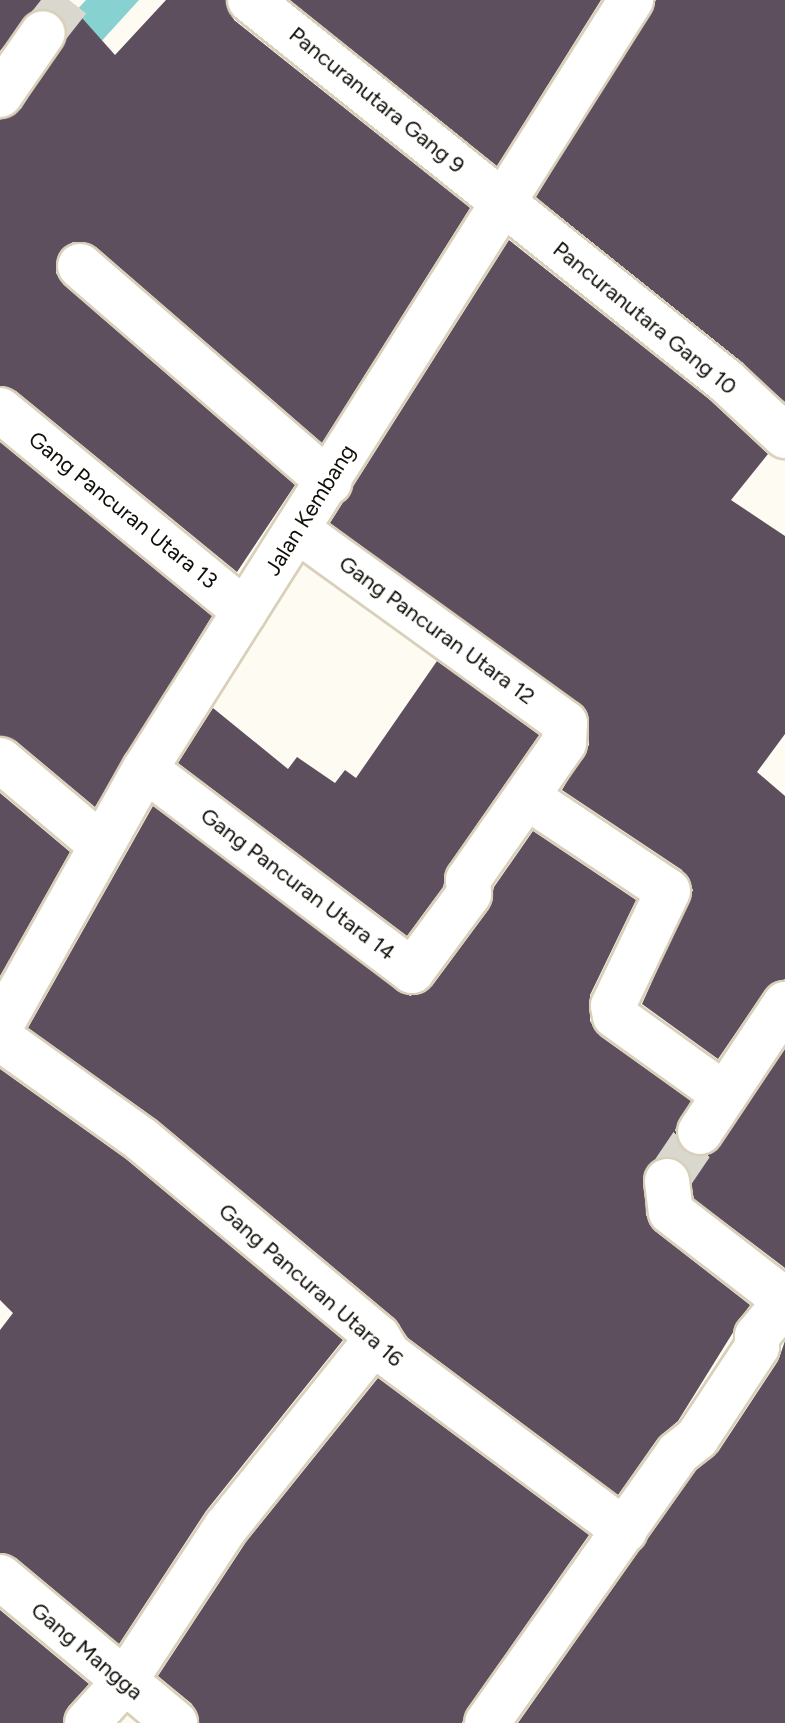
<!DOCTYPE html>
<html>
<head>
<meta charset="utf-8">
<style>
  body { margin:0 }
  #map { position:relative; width:785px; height:1723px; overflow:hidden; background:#fefbf2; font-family:Figtree,sans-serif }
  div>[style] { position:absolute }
  .water>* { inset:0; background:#87d1d0 }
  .building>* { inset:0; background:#5e4f5f }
  .street-tunnel>* { height:44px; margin-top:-22px; transform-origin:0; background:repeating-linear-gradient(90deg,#dad7cf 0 44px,transparent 0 66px) }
  .roads { filter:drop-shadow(2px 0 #d9d0ba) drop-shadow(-2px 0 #d9d0ba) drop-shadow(0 2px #d9d0ba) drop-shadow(0 -2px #d9d0ba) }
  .street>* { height:44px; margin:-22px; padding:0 22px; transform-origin:22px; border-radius:22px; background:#fff }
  span { translate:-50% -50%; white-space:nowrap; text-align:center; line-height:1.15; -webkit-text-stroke:8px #fff; paint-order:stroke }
  .street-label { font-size:22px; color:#110e07 }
</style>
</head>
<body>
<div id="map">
  <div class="water">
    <div style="clip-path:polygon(86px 0,139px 0,77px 68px,0 174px,0 108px,49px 40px)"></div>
  </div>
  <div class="building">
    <div style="clip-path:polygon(0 0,66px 0,115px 55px,166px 0,226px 0,234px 20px,470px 208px,322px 443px,96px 247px,73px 242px,61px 250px,56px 273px,64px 285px,295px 485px,237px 572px,16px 391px,0 386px,0 120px,21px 109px,68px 34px,57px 12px,33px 10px,0 51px)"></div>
    <div style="clip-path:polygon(290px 0,601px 0,497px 166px)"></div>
    <div style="clip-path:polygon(656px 0,785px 0,785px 402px,536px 197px)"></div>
    <div style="clip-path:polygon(509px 240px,710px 400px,768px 454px,731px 500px,785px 536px,785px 734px,757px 772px,785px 796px,785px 979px,765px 990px,718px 1059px,642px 1004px,693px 890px,682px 870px,562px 790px,589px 745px,587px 712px,330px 523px)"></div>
    <div style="clip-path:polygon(0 442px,212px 616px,95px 807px,16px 741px,0 736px)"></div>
    <div style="clip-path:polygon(437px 661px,539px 735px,448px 866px,443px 887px,407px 936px,178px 763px,213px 708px,288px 769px,297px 757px,335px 783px,345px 770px,356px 778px)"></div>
    <div style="clip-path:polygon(0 793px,70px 852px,0 976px)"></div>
    <div style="clip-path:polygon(153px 806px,410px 996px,432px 986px,489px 909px,494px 887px,533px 831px,636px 900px,590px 995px,590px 1021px,600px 1036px,691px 1101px,675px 1130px,687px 1153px,699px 1157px,720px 1146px,785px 1049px,785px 1268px,694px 1199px,687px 1167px,677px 1158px,663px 1156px,644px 1172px,646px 1215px,655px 1231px,750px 1305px,678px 1421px,658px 1438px,618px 1495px,408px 1338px,394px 1318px,157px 1120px,28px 1028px)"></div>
    <div style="clip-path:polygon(0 1069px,126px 1159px,343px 1340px,206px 1511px,119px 1644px,16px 1558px,0 1553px,0 1330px,13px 1313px,0 1300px)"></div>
    <div style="clip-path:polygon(785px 1341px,785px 1723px,518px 1723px,696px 1470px,718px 1452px,778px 1361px)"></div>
    <div style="clip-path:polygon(378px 1378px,589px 1535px,467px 1709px,462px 1723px,199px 1723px,192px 1704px,158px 1676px,246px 1542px)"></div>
    <div style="clip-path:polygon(0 1610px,89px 1684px,68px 1707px,63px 1723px,0 1723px)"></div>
  </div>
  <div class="street-tunnel">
    <div style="left:43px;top:33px;width:42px;rotate:-51.8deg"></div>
    <div style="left:667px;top:1181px;width:59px;rotate:-56deg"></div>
  </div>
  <div class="roads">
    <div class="street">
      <div style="left:250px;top:0;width:610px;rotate:38.67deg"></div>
      <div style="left:726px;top:381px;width:81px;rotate:43deg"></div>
      <div style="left:0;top:95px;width:75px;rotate:-55.3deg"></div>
      <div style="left:80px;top:266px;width:330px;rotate:40.9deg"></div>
      <div style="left:0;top:410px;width:317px;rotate:39.4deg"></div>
      <div style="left:0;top:760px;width:132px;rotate:40.1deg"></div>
      <div style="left:145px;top:769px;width:335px;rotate:37.1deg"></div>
      <div style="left:412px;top:971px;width:96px;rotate:-53.5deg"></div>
      <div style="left:469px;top:894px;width:14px;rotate:-94deg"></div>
      <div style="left:468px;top:880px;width:167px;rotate:-55deg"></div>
      <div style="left:564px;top:743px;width:20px;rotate:-87deg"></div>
      <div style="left:565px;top:723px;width:328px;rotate:-144.2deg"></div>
      <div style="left:527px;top:797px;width:169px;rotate:33.7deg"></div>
      <div style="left:668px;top:891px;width:127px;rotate:115.6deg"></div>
      <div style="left:613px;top:1006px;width:10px;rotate:79deg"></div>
      <div style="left:615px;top:1016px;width:135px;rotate:35.7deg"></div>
      <div style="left:0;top:1027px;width:296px;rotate:-60.7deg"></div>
      <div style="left:145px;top:769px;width:910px;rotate:-57.71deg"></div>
      <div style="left:0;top:1038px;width:173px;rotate:35.6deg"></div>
      <div style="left:141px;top:1139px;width:309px;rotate:39.9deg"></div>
      <div style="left:378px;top:1337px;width:21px;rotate:59deg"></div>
      <div style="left:389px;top:1355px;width:294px;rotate:36.7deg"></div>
      <div style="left:700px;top:1132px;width:154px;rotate:-56.4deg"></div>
      <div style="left:667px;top:1181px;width:31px;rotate:83deg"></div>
      <div style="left:671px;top:1212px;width:144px;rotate:37.7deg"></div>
      <div style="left:0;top:1577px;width:228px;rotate:39.8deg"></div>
      <div style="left:87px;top:1723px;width:55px;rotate:-47.9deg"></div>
      <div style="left:124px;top:1682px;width:186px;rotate:-56.7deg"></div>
      <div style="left:226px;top:1527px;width:243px;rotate:-51.3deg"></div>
      <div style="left:487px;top:1723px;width:331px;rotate:-54.7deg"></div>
      <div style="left:678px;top:1453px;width:24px;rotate:-38deg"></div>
      <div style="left:697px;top:1438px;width:109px;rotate:-56.6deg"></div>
      <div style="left:757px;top:1347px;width:11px;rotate:-90deg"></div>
      <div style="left:757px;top:1336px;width:44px;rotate:-50.5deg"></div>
    </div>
  </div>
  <div class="street-label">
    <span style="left:377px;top:100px;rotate:39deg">Pancuranutara Gang 9</span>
    <span style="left:645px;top:318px;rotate:39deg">Pancuranutara Gang 10</span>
    <span style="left:123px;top:510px;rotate:39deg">Gang Pancuran Utara 13</span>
    <span style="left:310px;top:510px;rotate:-58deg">Jalan Kembang</span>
    <span style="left:437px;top:630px;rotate:36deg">Gang Pancuran Utara 12</span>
    <span style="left:298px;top:884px;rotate:37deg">Gang Pancuran Utara 14</span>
    <span style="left:311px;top:1285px;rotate:41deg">Gang Pancuran Utara 16</span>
    <span style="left:87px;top:1651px;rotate:40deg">Gang Mangga</span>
  </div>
</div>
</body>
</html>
